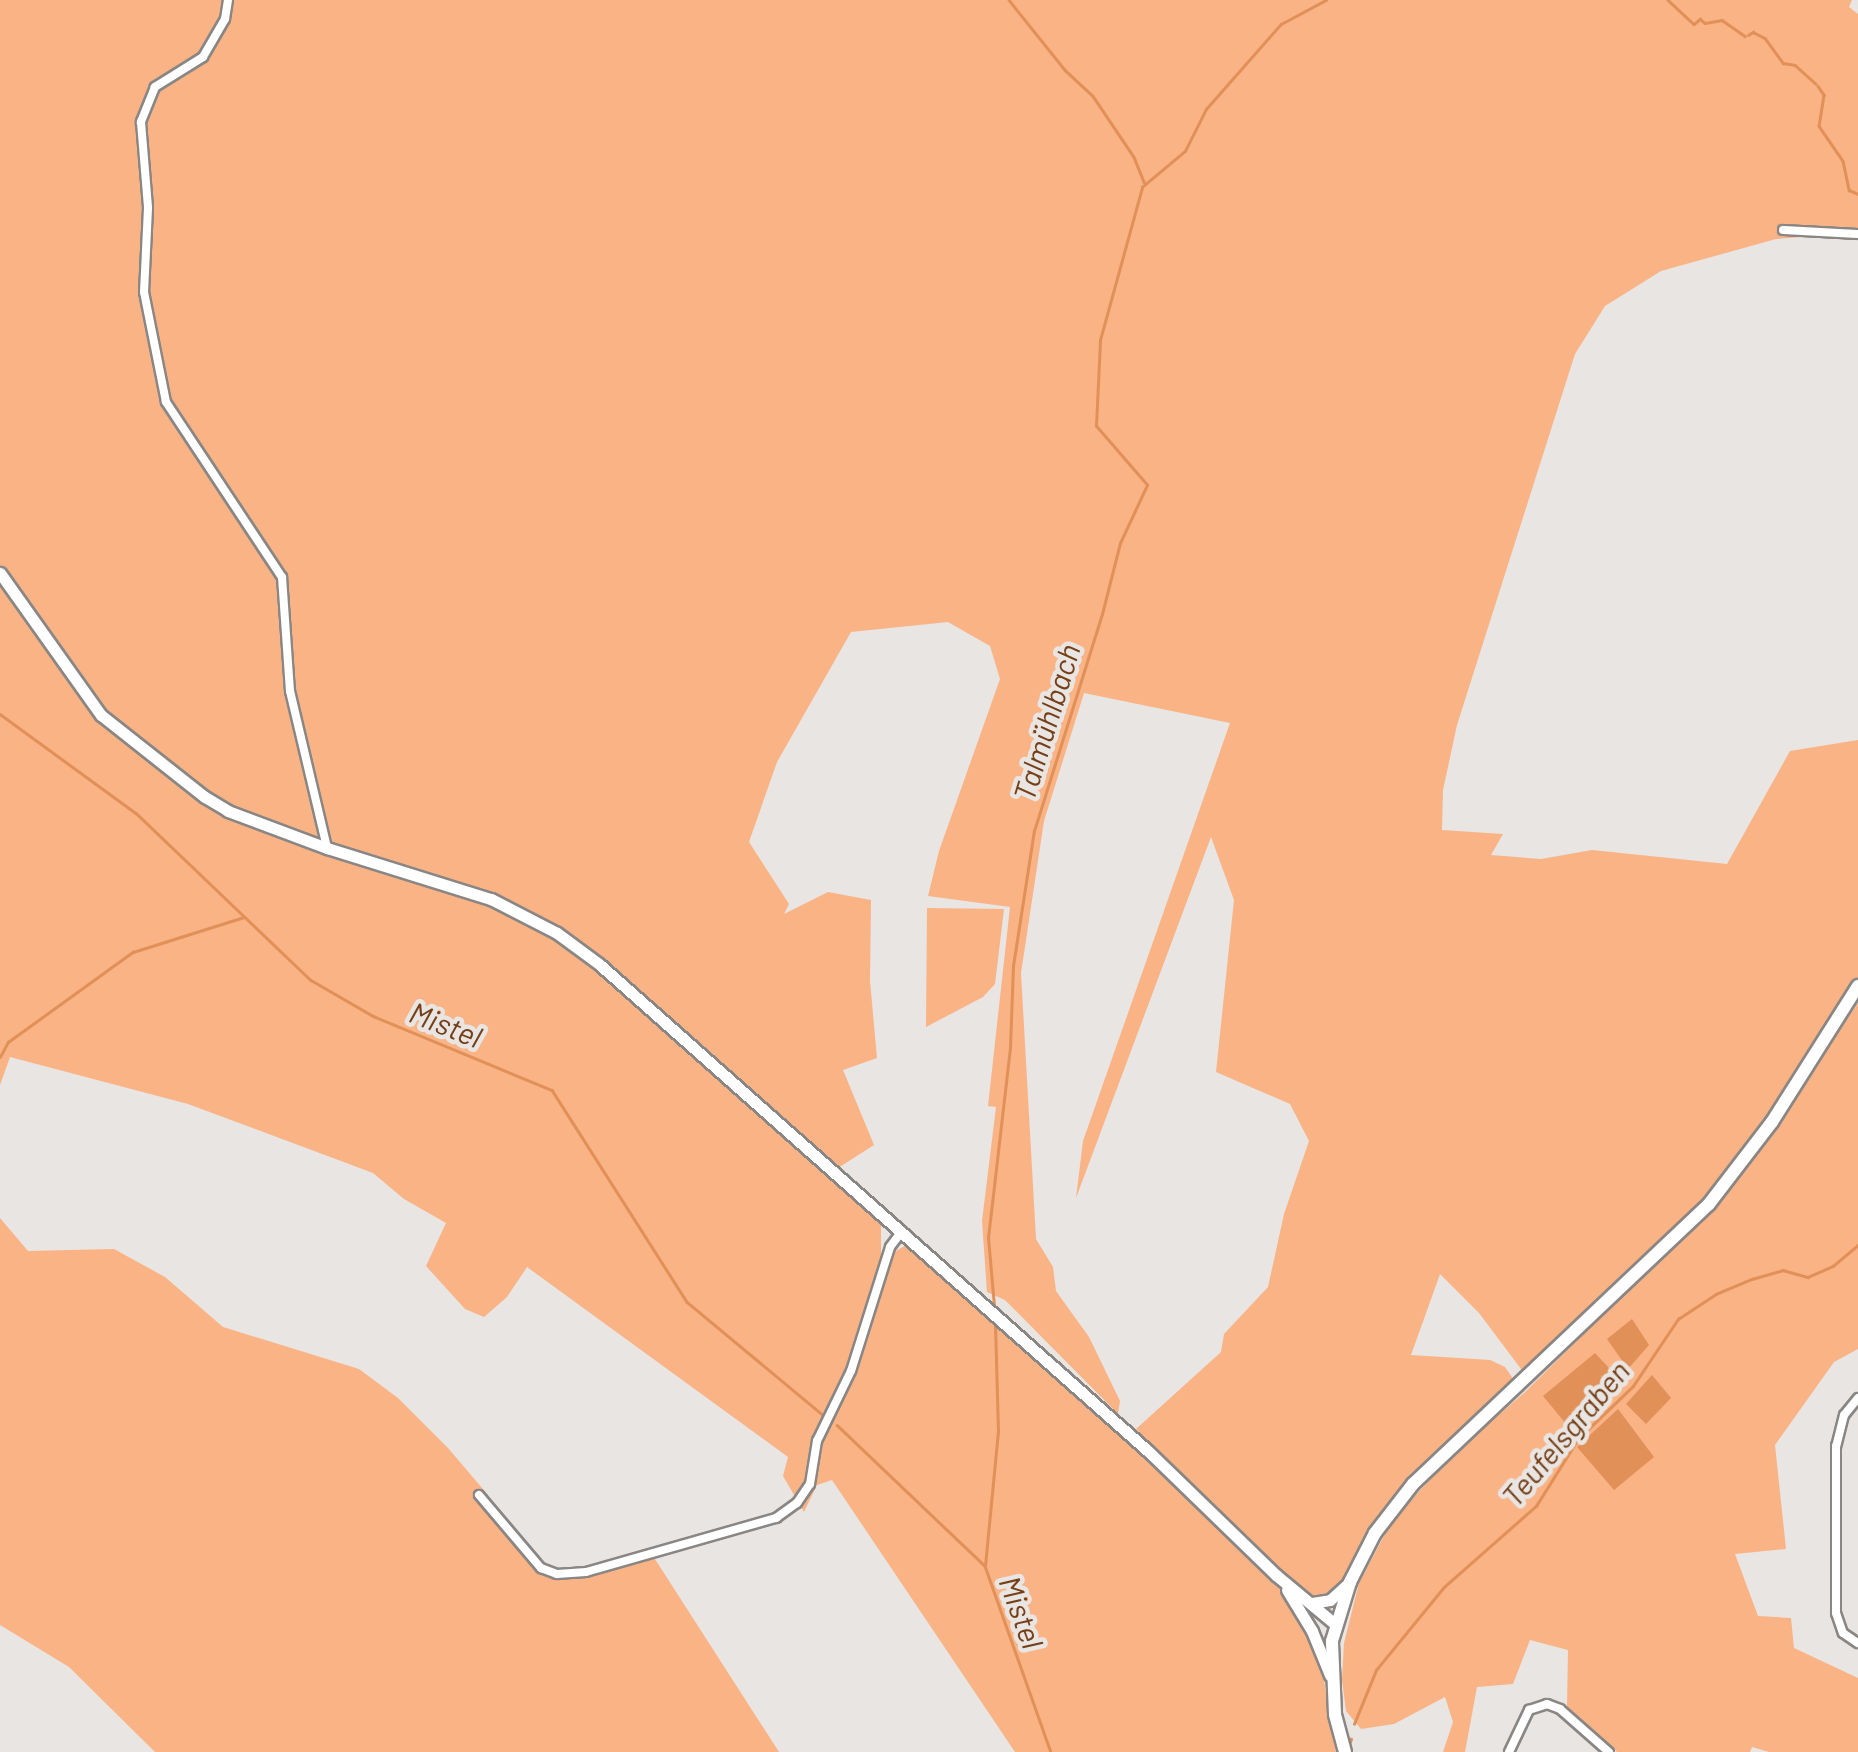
<!DOCTYPE html>
<html>
<head>
<meta charset="utf-8">
<style>
  body { margin:0 }
  #map { position:relative; width:1858px; height:1752px; overflow:hidden; background:#e8e5e3; font-family:Barlow,sans-serif }
  div>[style] { position:absolute }
  .green>* { inset:0; background:#f9b385 }
  .water>* { inset:0; background:#e19058 }
  .stream>* { height:2.5px; margin:-1.25px; padding:0 1.25px; transform-origin:1.25px; border-radius:1.25px; background:#e19058 }
  .roads { filter:drop-shadow(2px 0 #898684) drop-shadow(-2px 0 #898684) drop-shadow(0 2px #898684) drop-shadow(0 -2px #898684) }
  .minor>* { height:8px; margin:-4px; padding:0 4px; transform-origin:4px; border-radius:4px; background:#fff }
  .secondary>* { height:11px; margin:-5.5px; padding:0 5.5px; transform-origin:5.5px; border-radius:5.5px; background:#fff }
  .primary>* { height:12px; margin:-6px; padding:0 6px; transform-origin:6px; border-radius:6px; background:#fff }
  span { translate:-50% -50%; white-space:nowrap; text-align:center; line-height:1.15; -webkit-text-stroke:9px #e8e5e3; paint-order:stroke }
  .water-label { font-size:30px; color:#754018; font-style:italic }
</style>
</head>
<body>
<div id="map">
  <div class="green">
    <div style="clip-path:polygon(0 0,1852px 0,1849px 7px,1858px 14px,1858px 233px,1776px 239px,1661px 271px,1605px 306px,1575px 354px,1457px 725px,1443px 790px,1442px 830px,1503px 834px,1491px 855px,1541px 859px,1592px 850px,1727px 864px,1790px 751px,1858px 740px,1858px 978px,1755px 1134px,1698px 1210px,1524px 1373px,1479px 1313px,1440px 1274px,1411px 1355px,1490px 1360px,1505px 1367px,1516px 1383px,1422px 1469px,1330px 1597px,1311px 1598px,1302px 1592px,1136px 1429px,1221px 1352px,1224px 1334px,1268px 1287px,1284px 1214px,1309px 1141px,1290px 1104px,1216px 1072px,1234px 900px,1211px 837px,1076px 1198px,1083px 1141px,1230px 723px,1084px 693px,1044px 821px,1021px 973px,1036px 1239px,1053px 1267px,1056px 1291px,1089px 1337px,1120px 1401px,1118px 1414px,1005px 1300px,987px 1292px,982px 1221px,996px 1107px,988px 1106px,1010px 907px,928px 896px,939px 851px,1000px 679px,990px 646px,948px 622px,851px 632px,777px 762px,749px 842px,789px 904px,784px 914px,828px 892px,871px 900px,870px 981px,877px 1058px,843px 1070px,874px 1145px,830px 1173px,881px 1225px,881px 1260px,911px 1242px,1179px 1486px,1276px 1582px,1320px 1656px,1336px 1752px,1015px 1752px,832px 1480px,817px 1485px,804px 1512px,783px 1476px,788px 1457px,527px 1267px,507px 1297px,484px 1317px,465px 1309px,426px 1266px,446px 1223px,404px 1199px,373px 1173px,188px 1104px,10px 1057px,0 1085px)"></div>
    <div style="clip-path:polygon(927px 908px,1004px 909px,995px 984px,983px 997px,926px 1027px)"></div>
    <div style="clip-path:polygon(1858px 1003px,1858px 1349px,1834px 1362px,1775px 1445px,1786px 1549px,1735px 1554px,1758px 1616px,1791px 1618px,1794px 1648px,1858px 1678px,1858px 1752px,1769px 1752px,1752px 1747px,1750px 1752px,1617px 1752px,1567px 1707px,1568px 1650px,1530px 1640px,1513px 1684px,1477px 1687px,1465px 1752px,1443px 1752px,1453px 1722px,1445px 1697px,1394px 1724px,1361px 1729px,1346px 1711px,1342px 1680px,1344px 1643px,1359px 1583px,1393px 1519px,1457px 1451px,1524px 1393px,1711px 1209px,1768px 1136px)"></div>
    <div style="clip-path:polygon(0 1218px,28px 1251px,114px 1249px,165px 1277px,223px 1327px,359px 1369px,398px 1398px,448px 1448px,488px 1495px,489px 1510px,540px 1569px,556px 1576px,653px 1556px,779px 1752px,155px 1752px,69px 1667px,0 1625px)"></div>
  </div>
  <div class="water">
    <div style="clip-path:polygon(1632px 1319px,1649px 1345px,1628px 1369px,1607px 1339px)"></div>
    <div style="clip-path:polygon(1595px 1353px,1622px 1382px,1572px 1431px,1543px 1396px)"></div>
    <div style="clip-path:polygon(1652px 1375px,1671px 1398px,1646px 1424px,1626px 1404px)"></div>
    <div style="clip-path:polygon(1618px 1409px,1654px 1457px,1614px 1490px,1577px 1447px)"></div>
  </div>
  <div class="stream">
    <div style="left:1009px;top:0;width:90px;rotate:51.3deg"></div>
    <div style="left:1065px;top:70px;width:38px;rotate:43deg"></div>
    <div style="left:1093px;top:96px;width:73px;rotate:56.1deg"></div>
    <div style="left:1134px;top:157px;width:27px;rotate:68deg"></div>
    <div style="left:1668px;top:0;width:35px;rotate:43deg"></div>
    <div style="left:1694px;top:24px;width:8px;rotate:-40deg"></div>
    <div style="left:1700px;top:19px;width:6px;rotate:39deg"></div>
    <div style="left:1705px;top:23px;width:17px;rotate:-10deg"></div>
    <div style="left:1722px;top:20px;width:28px;rotate:35deg"></div>
    <div style="left:1748px;top:35px;width:6px;rotate:-31deg"></div>
    <div style="left:1753px;top:32px;width:13px;rotate:27deg"></div>
    <div style="left:1765px;top:38px;width:31px;rotate:54deg"></div>
    <div style="left:1783px;top:63px;width:12px;rotate:9deg"></div>
    <div style="left:1795px;top:65px;width:28px;rotate:42deg"></div>
    <div style="left:1818px;top:86px;width:11px;rotate:56deg"></div>
    <div style="left:1824px;top:95px;width:31px;rotate:99deg"></div>
    <div style="left:1819px;top:126px;width:42px;rotate:55.6deg"></div>
    <div style="left:1843px;top:161px;width:30px;rotate:78deg"></div>
    <div style="left:1849px;top:190px;width:10px;rotate:24deg"></div>
    <div style="left:0;top:714px;width:168px;rotate:36.1deg"></div>
    <div style="left:136px;top:813px;width:242px;rotate:43.7deg"></div>
    <div style="left:311px;top:980px;width:72px;rotate:30.1deg"></div>
    <div style="left:373px;top:1016px;width:194px;rotate:22.5deg"></div>
    <div style="left:552px;top:1090px;width:251px;rotate:57.5deg"></div>
    <div style="left:687px;top:1302px;width:177px;rotate:39.7deg"></div>
    <div style="left:0;top:1057px;width:17px;rotate:-62deg"></div>
    <div style="left:8px;top:1042px;width:154px;rotate:-35.8deg"></div>
    <div style="left:133px;top:952px;width:116px;rotate:-17.5deg"></div>
    <div style="left:994px;top:1306px;width:68px;rotate:-95deg"></div>
    <div style="left:988px;top:1238px;width:192px;rotate:-83.4deg"></div>
    <div style="left:1010px;top:1047px;width:81px;rotate:-87.9deg"></div>
    <div style="left:1013px;top:966px;width:137px;rotate:-81.2deg"></div>
    <div style="left:1034px;top:831px;width:227px;rotate:-72.6deg"></div>
    <div style="left:1102px;top:614px;width:73px;rotate:-75.8deg"></div>
    <div style="left:1120px;top:543px;width:64px;rotate:-65deg"></div>
    <div style="left:1147px;top:485px;width:78px;rotate:-130.8deg"></div>
    <div style="left:1096px;top:426px;width:86px;rotate:-87.3deg"></div>
    <div style="left:1100px;top:340px;width:159px;rotate:-74.6deg"></div>
    <div style="left:1142px;top:187px;width:56px;rotate:-39.9deg"></div>
    <div style="left:1185px;top:151px;width:47px;rotate:-63.4deg"></div>
    <div style="left:1206px;top:109px;width:113px;rotate:-48.6deg"></div>
    <div style="left:1281px;top:24px;width:51px;rotate:-28.1deg"></div>
    <div style="left:837px;top:1425px;width:204px;rotate:43.6deg"></div>
    <div style="left:985px;top:1566px;width:197px;rotate:70.5deg"></div>
    <div style="left:985px;top:1566px;width:135px;rotate:-84.5deg"></div>
    <div style="left:998px;top:1432px;width:108px;rotate:-91.6deg"></div>
    <div style="left:1354px;top:1724px;width:58px;rotate:-67.8deg"></div>
    <div style="left:1376px;top:1670px;width:107px;rotate:-50.7deg"></div>
    <div style="left:1444px;top:1587px;width:123px;rotate:-41.4deg"></div>
    <div style="left:1536px;top:1506px;width:79px;rotate:-57.9deg"></div>
    <div style="left:1578px;top:1439px;width:76px;rotate:-43.9deg"></div>
    <div style="left:1633px;top:1386px;width:81px;rotate:-56.1deg"></div>
    <div style="left:1678px;top:1319px;width:45px;rotate:-33.3deg"></div>
    <div style="left:1716px;top:1294px;width:39px;rotate:-23deg"></div>
    <div style="left:1752px;top:1279px;width:32px;rotate:-16deg"></div>
    <div style="left:1783px;top:1270px;width:26px;rotate:16deg"></div>
    <div style="left:1808px;top:1277px;width:27px;rotate:-24deg"></div>
    <div style="left:1833px;top:1266px;width:33px;rotate:-40deg"></div>
    <div style="left:1350px;top:1742px;width:3px;rotate:-72deg"></div>
  </div>
  <div class="roads">
    <div class="minor">
      <div style="left:228px;top:0;width:19px;rotate:99deg"></div>
      <div style="left:225px;top:19px;width:44px;rotate:120.1deg"></div>
      <div style="left:203px;top:57px;width:57px;rotate:148deg"></div>
      <div style="left:155px;top:87px;width:38px;rotate:112deg"></div>
      <div style="left:141px;top:122px;width:86px;rotate:85.3deg"></div>
      <div style="left:148px;top:208px;width:84px;rotate:92.7deg"></div>
      <div style="left:144px;top:292px;width:112px;rotate:78.7deg"></div>
      <div style="left:166px;top:402px;width:210px;rotate:56.5deg"></div>
      <div style="left:282px;top:577px;width:114px;rotate:86deg"></div>
      <div style="left:290px;top:691px;width:161px;rotate:76.7deg"></div>
      <div style="left:1783px;top:230px;width:75px;rotate:3.1deg"></div>
      <div style="left:1858px;top:1398px;width:22px;rotate:129deg"></div>
      <div style="left:1844px;top:1415px;width:32px;rotate:104deg"></div>
      <div style="left:1836px;top:1446px;width:167px;rotate:90deg"></div>
      <div style="left:1836px;top:1613px;width:21px;rotate:71deg"></div>
      <div style="left:1843px;top:1633px;width:18px;rotate:34deg"></div>
      <div style="left:479px;top:1495px;width:96px;rotate:49.7deg"></div>
      <div style="left:541px;top:1568px;width:17px;rotate:21deg"></div>
      <div style="left:557px;top:1574px;width:29px;rotate:-4deg"></div>
      <div style="left:586px;top:1572px;width:198px;rotate:-15.9deg"></div>
      <div style="left:776px;top:1518px;width:26px;rotate:-36deg"></div>
      <div style="left:797px;top:1503px;width:23px;rotate:-56deg"></div>
      <div style="left:810px;top:1484px;width:44px;rotate:-80.8deg"></div>
      <div style="left:817px;top:1441px;width:78px;rotate:-64.1deg"></div>
      <div style="left:851px;top:1371px;width:130px;rotate:-72.5deg"></div>
      <div style="left:890px;top:1247px;width:20px;rotate:-53deg"></div>
      <div style="left:1509px;top:1752px;width:47px;rotate:-64.5deg"></div>
      <div style="left:1529px;top:1710px;width:19px;rotate:-18deg"></div>
      <div style="left:1547px;top:1704px;width:14px;rotate:21deg"></div>
      <div style="left:1560px;top:1709px;width:65px;rotate:41.3deg"></div>
    </div>
    <div class="secondary">
      <div style="left:0;top:573px;width:174px;rotate:54.6deg"></div>
      <div style="left:101px;top:715px;width:132px;rotate:38.3deg"></div>
      <div style="left:205px;top:797px;width:27px;rotate:31deg"></div>
      <div style="left:228px;top:811px;width:106px;rotate:20.5deg"></div>
      <div style="left:327px;top:848px;width:172px;rotate:17.3deg"></div>
      <div style="left:491px;top:899px;width:74px;rotate:27.3deg"></div>
      <div style="left:557px;top:933px;width:52px;rotate:36.4deg"></div>
      <div style="left:599px;top:964px;width:734px;rotate:41.58deg"></div>
      <div style="left:1148px;top:1451px;width:178px;rotate:44.1deg"></div>
      <div style="left:1276px;top:1575px;width:77px;rotate:39.7deg"></div>
      <div style="left:1287px;top:1590px;width:48px;rotate:58.6deg"></div>
      <div style="left:1312px;top:1631px;width:48px;rotate:67.8deg"></div>
      <div style="left:1312px;top:1603px;width:18px;rotate:-9deg"></div>
      <div style="left:1330px;top:1600px;width:27px;rotate:-42deg"></div>
    </div>
    <div class="primary">
      <div style="left:1345px;top:1752px;width:39px;rotate:-105deg"></div>
      <div style="left:1335px;top:1714px;width:73px;rotate:-92.4deg"></div>
      <div style="left:1332px;top:1641px;width:62px;rotate:-73deg"></div>
      <div style="left:1350px;top:1582px;width:55px;rotate:-63deg"></div>
      <div style="left:1375px;top:1533px;width:62px;rotate:-52.2deg"></div>
      <div style="left:1413px;top:1484px;width:407px;rotate:-43.4deg"></div>
      <div style="left:1709px;top:1204px;width:103px;rotate:-52.5deg"></div>
      <div style="left:1772px;top:1122px;width:161px;rotate:-57.7deg"></div>
    </div>
  </div>
  <div class="water-label">
    <span style="left:1046px;top:722px;rotate:-73deg">Talmühlbach</span>
    <span style="left:446px;top:1024px;rotate:22deg">Mistel</span>
    <span style="left:1565px;top:1433px;rotate:-50deg">Teufelsgraben</span>
    <span style="left:1022px;top:1612px;rotate:70deg">Mistel</span>
  </div>
</div>
</body>
</html>
